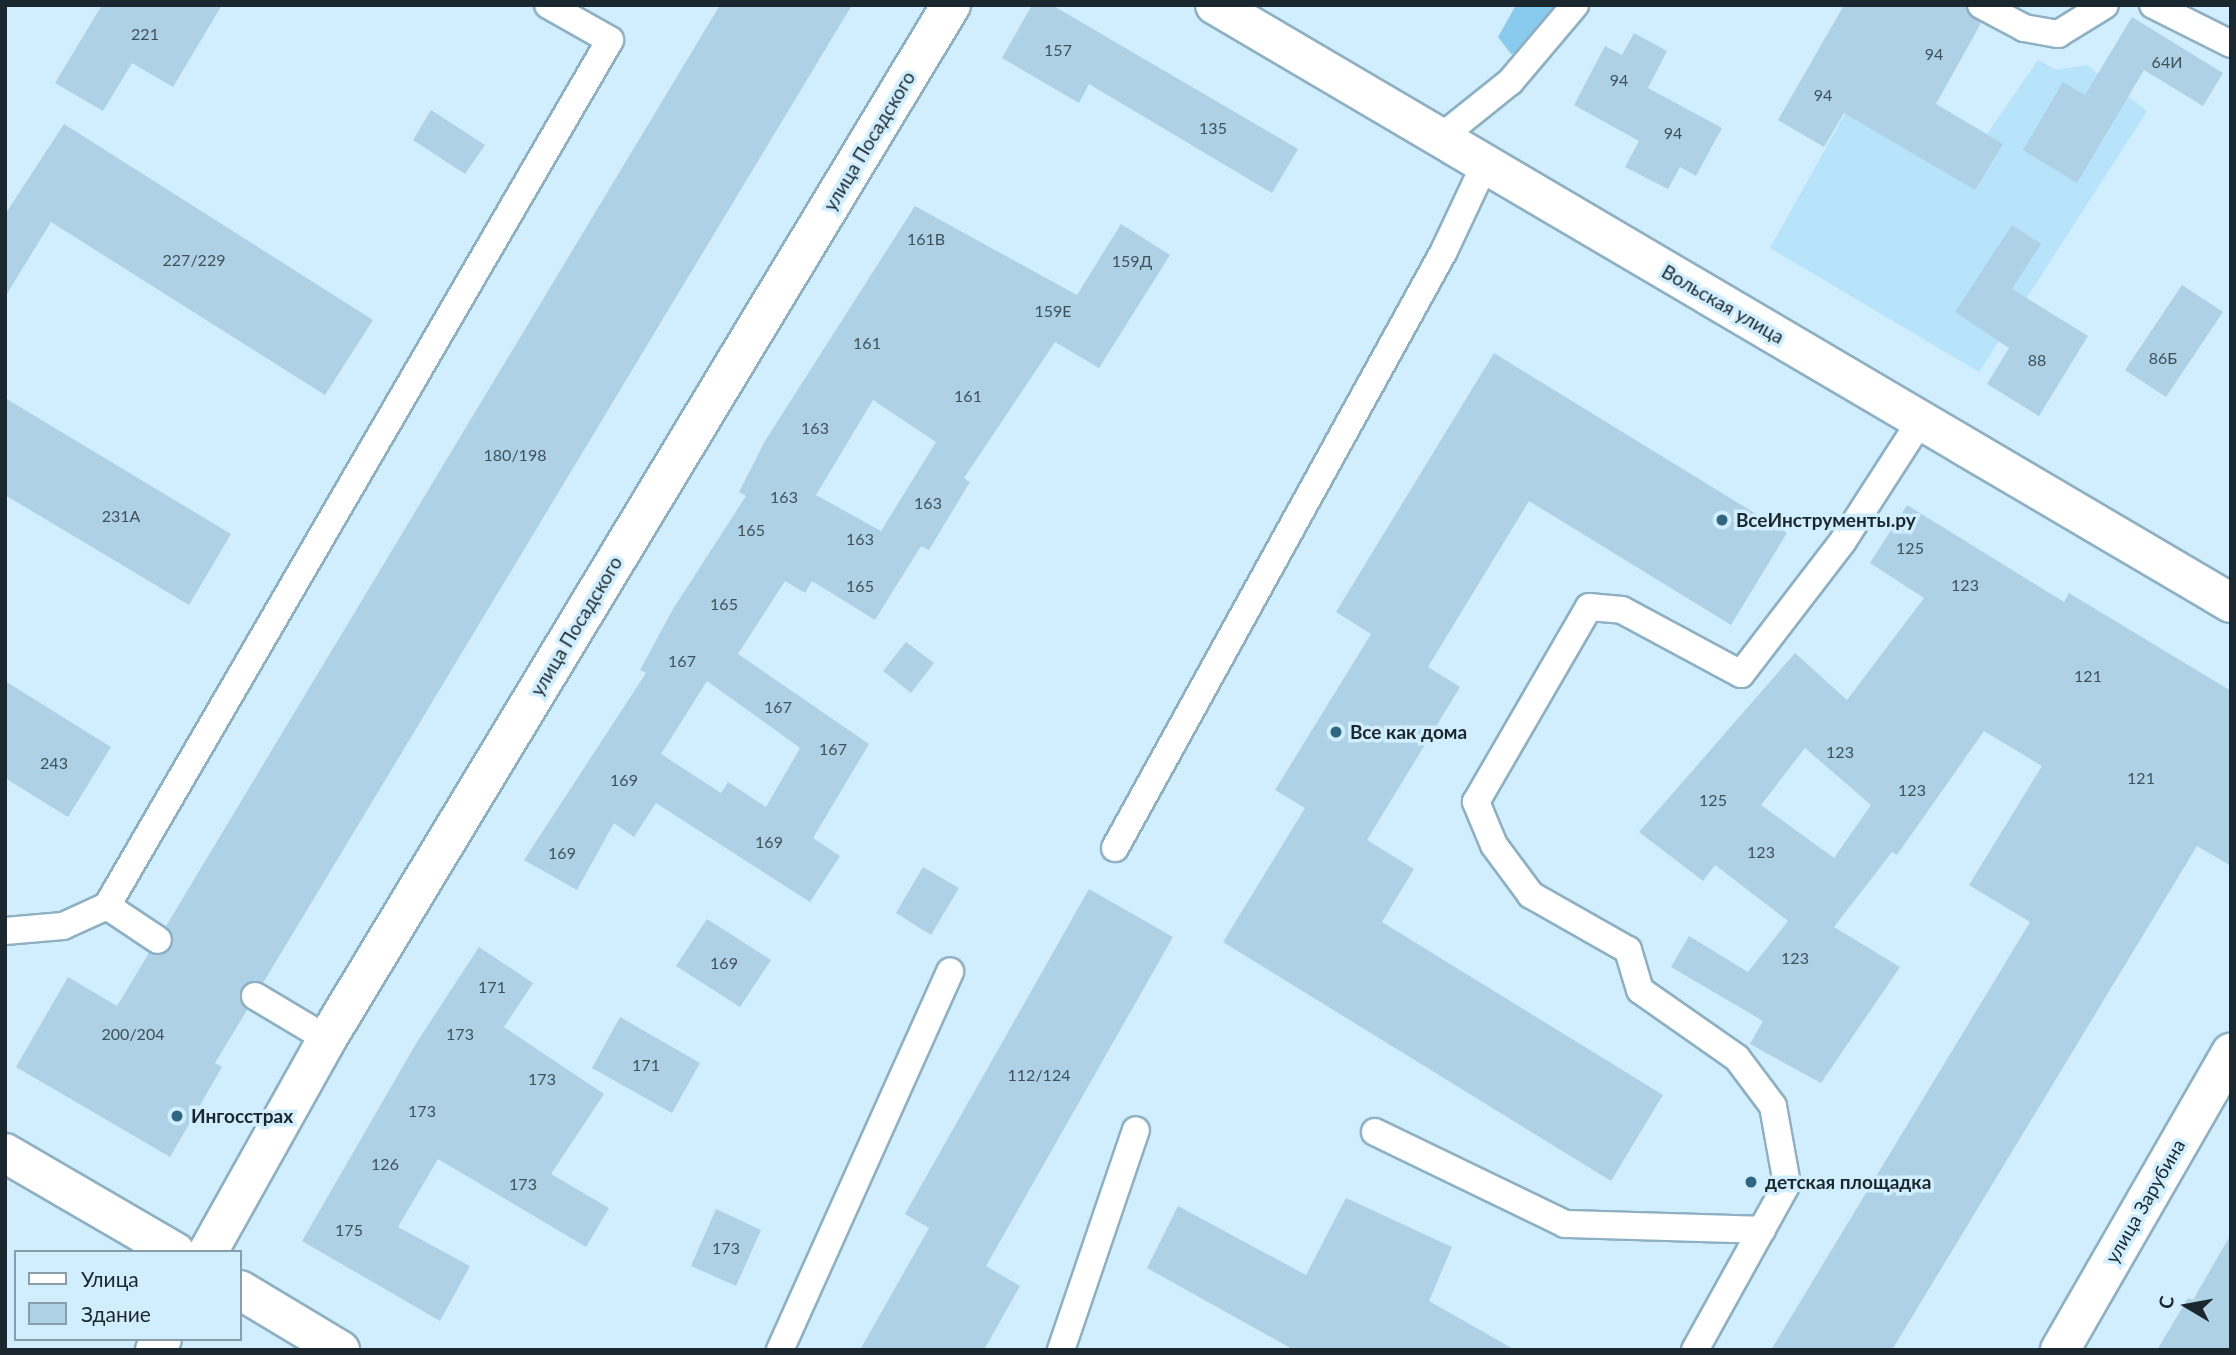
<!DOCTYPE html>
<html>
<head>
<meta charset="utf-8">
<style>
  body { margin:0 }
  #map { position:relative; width:2236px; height:1355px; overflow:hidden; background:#d1eefe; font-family:Lato,sans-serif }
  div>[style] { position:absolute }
  .built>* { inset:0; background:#b7e3fb }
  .green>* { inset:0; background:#89cbee }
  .building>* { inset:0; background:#aed1e5 }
  .roads { filter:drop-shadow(2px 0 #8eb0c3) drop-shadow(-2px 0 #8eb0c3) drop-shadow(0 2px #8eb0c3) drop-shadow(0 -2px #8eb0c3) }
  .service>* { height:26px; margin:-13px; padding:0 13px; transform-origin:13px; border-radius:13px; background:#fff }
  .minor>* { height:38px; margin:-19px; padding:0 19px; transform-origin:19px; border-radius:19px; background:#fff }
  .tertiary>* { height:38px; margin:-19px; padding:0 19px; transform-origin:19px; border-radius:19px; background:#fff }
  .dots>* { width:19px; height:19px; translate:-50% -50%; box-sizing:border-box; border:4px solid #d1eefe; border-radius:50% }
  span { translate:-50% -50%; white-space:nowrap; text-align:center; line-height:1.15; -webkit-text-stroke:7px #d1eefe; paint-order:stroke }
  .number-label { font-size:16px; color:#3f525c }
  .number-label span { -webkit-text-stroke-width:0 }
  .street-label { font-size:19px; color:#1a272e }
  .poi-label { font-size:19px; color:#1a272e; font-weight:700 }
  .left { translate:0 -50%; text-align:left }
  .frame { position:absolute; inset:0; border:7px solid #1a272e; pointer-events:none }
  .legend { position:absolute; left:14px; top:1250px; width:228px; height:91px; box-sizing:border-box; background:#d1eefe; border:2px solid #889eab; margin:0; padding:9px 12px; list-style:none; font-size:21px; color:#1a272e }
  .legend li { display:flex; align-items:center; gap:14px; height:35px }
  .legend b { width:35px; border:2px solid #889eab }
  .north { position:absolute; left:2152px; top:1271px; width:70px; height:70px; -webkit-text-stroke:5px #d1eefe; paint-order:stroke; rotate:280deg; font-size:19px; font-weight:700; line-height:28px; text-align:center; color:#1a272e }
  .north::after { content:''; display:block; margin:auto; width:24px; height:32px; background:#1a272e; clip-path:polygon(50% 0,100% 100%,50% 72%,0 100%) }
</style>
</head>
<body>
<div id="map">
  <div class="built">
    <div style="clip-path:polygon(2038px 60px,2056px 70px,2087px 65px,2147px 111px,1979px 372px,1770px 248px,1869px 71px,1897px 81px,1987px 134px)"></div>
  </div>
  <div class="green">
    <div style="clip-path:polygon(1516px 5px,1589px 5px,1562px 36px,1511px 54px,1498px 37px)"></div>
  </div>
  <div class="building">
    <div style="clip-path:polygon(102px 5px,222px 5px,173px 87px,132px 63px,103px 111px,55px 83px)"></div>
    <div style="clip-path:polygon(720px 5px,852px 5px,263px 983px,248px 982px,241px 989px,247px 1010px,215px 1063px,222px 1067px,170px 1157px,16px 1067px,68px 977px,117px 1006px,149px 953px,171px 949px,172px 934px,166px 926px)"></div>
    <div style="clip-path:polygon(1032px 5px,1052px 5px,1298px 149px,1272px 193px,1089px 84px,1079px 103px,1002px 58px)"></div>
    <div style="clip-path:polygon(1844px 5px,1965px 5px,1981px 23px,1936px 104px,2003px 144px,1975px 190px,1844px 113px,1824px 147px,1778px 120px)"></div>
    <div style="clip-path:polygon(2132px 17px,2223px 73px,2203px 106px,2144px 70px,2077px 183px,2023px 150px,2063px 82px,2085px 95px)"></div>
    <div style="clip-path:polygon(1634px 33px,1667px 51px,1648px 88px,1722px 128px,1696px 176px,1680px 167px,1668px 189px,1625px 167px,1639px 141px,1574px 105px,1605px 46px,1622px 55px)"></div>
    <div style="clip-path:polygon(431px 110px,485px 145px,465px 174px,413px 140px)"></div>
    <div style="clip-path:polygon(64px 124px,373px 320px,325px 395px,51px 222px,5px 297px,6px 213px)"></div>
    <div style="clip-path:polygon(evenodd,915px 206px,1077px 295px,1121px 224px,1170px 255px,1099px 368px,1055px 342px,964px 478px,970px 482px,929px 550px,921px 546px,875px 620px,812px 581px,805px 593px,785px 581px,738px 654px,869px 744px,813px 838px,840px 856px,810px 902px,656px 803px,634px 837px,614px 823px,577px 890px,524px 860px,646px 673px,640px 670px,673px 609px,746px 496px,739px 492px,765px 441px,915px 206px,873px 400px,936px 442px,881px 531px,816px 495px,873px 400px,915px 206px,707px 681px,800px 748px,766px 807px,728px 782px,721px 793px,661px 754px,707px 681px)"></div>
    <div style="clip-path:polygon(2012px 225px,2041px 244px,2012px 289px,2088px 336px,2039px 416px,1987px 384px,2009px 348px,1955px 312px)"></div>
    <div style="clip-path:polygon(2182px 285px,2223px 312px,2166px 397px,2125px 370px)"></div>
    <div style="clip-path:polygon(1494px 353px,1787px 533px,1731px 625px,1529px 501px,1428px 667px,1460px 687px,1367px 840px,1414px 869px,1382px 922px,1663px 1095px,1611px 1181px,1223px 942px,1305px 808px,1275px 790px,1371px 634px,1336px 612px)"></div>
    <div style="clip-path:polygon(5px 398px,231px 534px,189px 605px,5px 495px)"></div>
    <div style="clip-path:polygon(evenodd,1907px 505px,2064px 602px,2069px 593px,2231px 691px,2231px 866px,2197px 846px,1892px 1350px,1771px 1350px,2030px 922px,1969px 885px,2042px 766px,1984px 731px,1897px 855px,1892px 852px,1834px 927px,1900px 967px,1821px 1083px,1750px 1044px,1763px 1021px,1671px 967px,1689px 936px,1748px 972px,1788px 921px,1715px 865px,1703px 881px,1639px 832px,1795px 653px,1847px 700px,1924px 598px,1870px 563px,1907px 505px,1805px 748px,1871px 805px,1834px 858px,1761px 805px,1805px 748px)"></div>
    <div style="clip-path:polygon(906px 642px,934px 663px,911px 693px,883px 671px)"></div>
    <div style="clip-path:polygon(5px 681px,111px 747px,68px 817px,5px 778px)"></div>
    <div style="clip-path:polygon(923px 867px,959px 888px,931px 935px,896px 913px)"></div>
    <div style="clip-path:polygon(1089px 889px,1173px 937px,986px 1266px,1020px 1286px,984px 1350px,860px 1350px,929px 1228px,905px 1214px)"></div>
    <div style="clip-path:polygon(707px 919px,771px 960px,740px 1007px,676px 966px)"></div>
    <div style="clip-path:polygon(479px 947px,533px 983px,504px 1027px,604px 1094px,551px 1174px,609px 1208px,586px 1247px,438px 1159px,398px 1227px,470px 1266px,440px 1321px,302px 1241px,417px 1042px)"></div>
    <div style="clip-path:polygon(620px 1017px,700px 1063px,672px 1113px,592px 1068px)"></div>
    <div style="clip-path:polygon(1346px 1198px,1452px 1247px,1429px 1301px,1515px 1350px,1294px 1350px,1147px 1268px,1178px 1206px,1306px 1275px)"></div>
    <div style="clip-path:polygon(716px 1209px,761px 1230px,736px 1286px,691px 1266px)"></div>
    <div style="clip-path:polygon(2231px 1234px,2231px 1350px,2157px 1350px,2188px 1298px,2193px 1300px)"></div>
  </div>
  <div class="roads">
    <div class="service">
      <div style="left:1981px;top:5px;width:49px;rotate:28.1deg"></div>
      <div style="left:2024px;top:28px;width:35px;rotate:10deg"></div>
      <div style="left:2058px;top:34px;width:55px;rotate:-31.7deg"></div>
      <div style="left:2153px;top:5px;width:87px;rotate:26.6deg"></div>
      <div style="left:1440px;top:138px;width:90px;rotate:-38.7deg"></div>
      <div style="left:1510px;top:82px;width:101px;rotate:-49.8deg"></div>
      <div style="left:1115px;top:848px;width:682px;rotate:-61.14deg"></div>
      <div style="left:1444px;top:251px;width:96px;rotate:-64.8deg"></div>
      <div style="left:107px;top:906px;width:61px;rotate:33.7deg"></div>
      <div style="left:5px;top:931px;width:58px;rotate:-4.9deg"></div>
      <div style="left:63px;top:926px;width:48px;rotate:-24.4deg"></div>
      <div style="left:107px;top:906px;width:1001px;rotate:-59.85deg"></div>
      <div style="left:610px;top:40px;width:71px;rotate:-150.6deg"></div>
      <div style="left:255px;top:996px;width:84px;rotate:30.8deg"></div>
      <div style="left:1375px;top:1132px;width:211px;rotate:25.8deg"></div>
      <div style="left:1565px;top:1224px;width:197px;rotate:1.7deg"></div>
      <div style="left:780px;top:1350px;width:415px;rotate:-65.8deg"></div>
      <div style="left:1061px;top:1350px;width:232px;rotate:-71.2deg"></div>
      <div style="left:1695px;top:1350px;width:190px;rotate:-61deg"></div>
      <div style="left:1787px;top:1184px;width:79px;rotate:-100.2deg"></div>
      <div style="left:1773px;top:1106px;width:60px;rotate:-126.9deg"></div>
      <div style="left:1737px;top:1058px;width:118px;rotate:-145deg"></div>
      <div style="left:1640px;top:990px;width:42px;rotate:-106.7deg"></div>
      <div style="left:1628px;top:950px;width:112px;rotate:-150.4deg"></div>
      <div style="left:1531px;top:895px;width:62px;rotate:-126.5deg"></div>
      <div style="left:1494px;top:845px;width:47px;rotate:-112.7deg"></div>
      <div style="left:1476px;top:802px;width:225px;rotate:-59.9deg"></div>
      <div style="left:1589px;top:607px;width:33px;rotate:5deg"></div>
      <div style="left:1622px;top:610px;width:135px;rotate:28.3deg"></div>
      <div style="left:1741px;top:674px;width:168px;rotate:-52.5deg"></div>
      <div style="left:1843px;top:541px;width:144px;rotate:-57.2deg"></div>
    </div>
    <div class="minor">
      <div style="left:1215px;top:5px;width:1179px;rotate:30.48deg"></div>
      <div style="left:208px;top:1252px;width:244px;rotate:-60.8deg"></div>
      <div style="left:327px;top:1039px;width:1208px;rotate:-58.89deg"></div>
      <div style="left:155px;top:1350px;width:13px;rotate:-58deg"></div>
      <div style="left:2060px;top:1350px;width:343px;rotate:-60.1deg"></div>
    </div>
    <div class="tertiary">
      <div style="left:5px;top:1153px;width:197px;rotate:30.2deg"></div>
      <div style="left:240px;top:1290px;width:117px;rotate:31deg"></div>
    </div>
  </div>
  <div class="dots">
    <div style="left:1722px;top:520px;background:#2f6680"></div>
    <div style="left:1336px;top:732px;background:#2f6680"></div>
    <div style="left:177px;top:1116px;background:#2f6680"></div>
    <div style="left:1751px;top:1182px;background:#2f6680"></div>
  </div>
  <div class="number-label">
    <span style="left:145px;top:34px">221</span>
    <span style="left:1058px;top:50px">157</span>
    <span style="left:1934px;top:54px">94</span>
    <span style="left:2167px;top:62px">64И</span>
    <span style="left:1619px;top:80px">94</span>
    <span style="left:1823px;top:95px">94</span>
    <span style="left:1213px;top:128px">135</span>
    <span style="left:1673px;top:133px">94</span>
    <span style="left:926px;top:239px">161В</span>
    <span style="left:194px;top:260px">227/229</span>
    <span style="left:1132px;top:261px">159Д</span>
    <span style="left:1053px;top:311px">159Е</span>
    <span style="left:867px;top:343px">161</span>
    <span style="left:2163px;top:358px">86Б</span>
    <span style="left:2037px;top:360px">88</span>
    <span style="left:968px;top:396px">161</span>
    <span style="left:815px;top:428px">163</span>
    <span style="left:515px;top:455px">180/198</span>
    <span style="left:784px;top:497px">163</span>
    <span style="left:928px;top:503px">163</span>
    <span style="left:121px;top:516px">231А</span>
    <span style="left:751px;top:530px">165</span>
    <span style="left:860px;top:539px">163</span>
    <span style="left:1910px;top:548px">125</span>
    <span style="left:1965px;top:585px">123</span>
    <span style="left:860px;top:586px">165</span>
    <span style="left:724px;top:604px">165</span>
    <span style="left:682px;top:661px">167</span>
    <span style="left:2088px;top:676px">121</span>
    <span style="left:778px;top:707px">167</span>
    <span style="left:833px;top:749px">167</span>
    <span style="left:1840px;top:752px">123</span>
    <span style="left:54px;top:763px">243</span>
    <span style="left:2141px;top:778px">121</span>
    <span style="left:624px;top:780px">169</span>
    <span style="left:1912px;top:790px">123</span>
    <span style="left:1713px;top:800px">125</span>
    <span style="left:769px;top:842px">169</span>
    <span style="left:1761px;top:852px">123</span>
    <span style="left:562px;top:853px">169</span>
    <span style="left:1795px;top:958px">123</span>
    <span style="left:724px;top:963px">169</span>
    <span style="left:492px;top:987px">171</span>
    <span style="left:133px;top:1034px">200/204</span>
    <span style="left:460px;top:1034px">173</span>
    <span style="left:646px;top:1065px">171</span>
    <span style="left:1039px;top:1075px">112/124</span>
    <span style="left:542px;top:1079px">173</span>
    <span style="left:422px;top:1111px">173</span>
    <span style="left:385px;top:1164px">126</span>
    <span style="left:523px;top:1184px">173</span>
    <span style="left:349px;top:1230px">175</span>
    <span style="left:726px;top:1248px">173</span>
  </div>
  <div class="street-label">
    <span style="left:869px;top:141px;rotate:-59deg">улица Посадского</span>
    <span style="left:1723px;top:304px;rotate:30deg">Вольская улица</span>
    <span style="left:576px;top:626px;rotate:-59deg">улица Посадского</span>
    <span style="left:2145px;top:1201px;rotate:-60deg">улица Зарубина</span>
  </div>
  <div class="poi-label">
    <span class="left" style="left:1736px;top:520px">ВсеИнструменты.ру</span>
    <span class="left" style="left:1350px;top:732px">Все как дома</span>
    <span class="left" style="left:191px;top:1116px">Ингосстрах</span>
    <span class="left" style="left:1765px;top:1182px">детская площадка</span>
  </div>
  <div class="frame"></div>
  <ul class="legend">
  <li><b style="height:9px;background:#fff"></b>Улица</li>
  <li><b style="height:19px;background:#aed1e5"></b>Здание</li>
  </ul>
  <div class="north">С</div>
</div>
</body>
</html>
